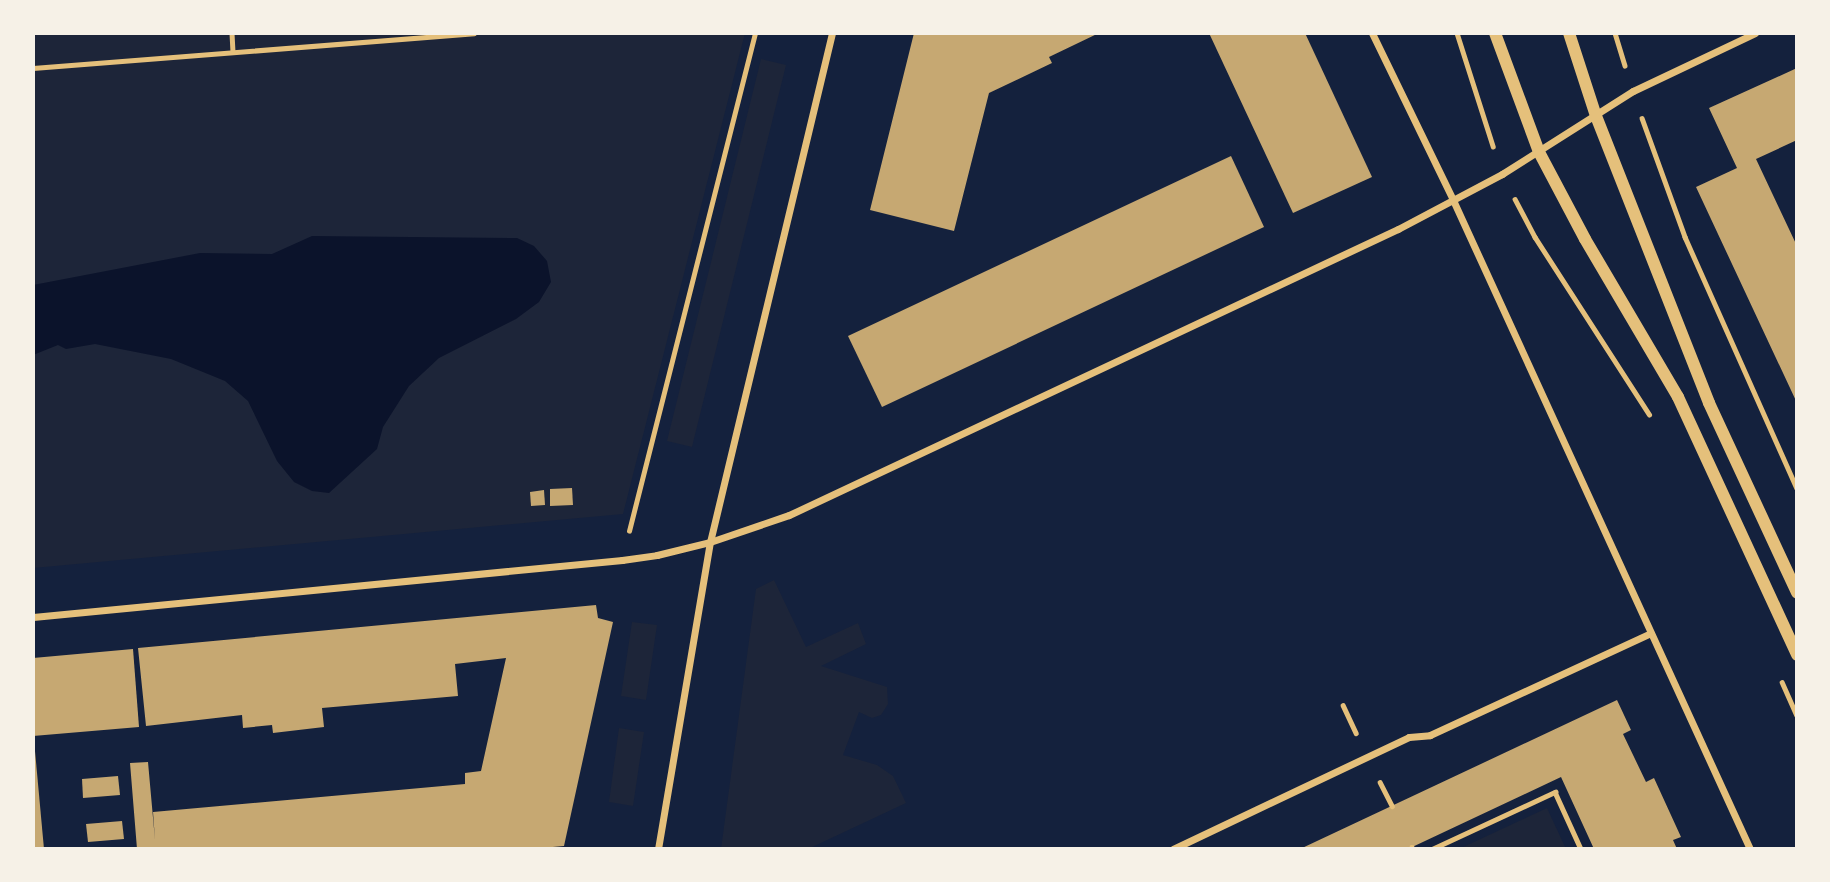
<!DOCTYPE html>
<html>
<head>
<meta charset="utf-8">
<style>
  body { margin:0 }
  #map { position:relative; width:1830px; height:882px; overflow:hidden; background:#14213d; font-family:"Zilla Slab",serif }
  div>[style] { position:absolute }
  .green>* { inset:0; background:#1d2539 }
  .water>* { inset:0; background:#0b132b }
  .building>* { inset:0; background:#c6a872 }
  .path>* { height:4.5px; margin:-2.25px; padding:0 2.25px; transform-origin:2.25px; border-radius:2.25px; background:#e5c07b }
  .minor>* { height:7px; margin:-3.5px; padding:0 3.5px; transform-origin:3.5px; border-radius:3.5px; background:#e5c07b }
  .tertiary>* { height:12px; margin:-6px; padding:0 6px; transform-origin:6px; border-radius:6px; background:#e5c07b }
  span { translate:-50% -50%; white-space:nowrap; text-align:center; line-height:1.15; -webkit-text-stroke:7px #f6f1e7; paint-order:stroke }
  .frame { position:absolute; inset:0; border:35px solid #f6f1e7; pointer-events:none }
</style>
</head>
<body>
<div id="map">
  <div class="green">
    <div style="clip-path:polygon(33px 33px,745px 33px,623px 514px,33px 568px)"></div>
    <div style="clip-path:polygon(761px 59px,786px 65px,692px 447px,667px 441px)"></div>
    <div style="clip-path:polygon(774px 580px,806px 647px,858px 623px,866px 644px,821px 666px,887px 687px,888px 704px,881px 715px,872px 718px,859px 712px,843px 755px,877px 765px,893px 776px,906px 803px,808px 849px,721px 849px,756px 589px)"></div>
    <div style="clip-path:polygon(632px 622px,657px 625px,646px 700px,621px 696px)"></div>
    <div style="clip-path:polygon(619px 728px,644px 732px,633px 806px,609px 802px)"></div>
    <div style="clip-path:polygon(1547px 808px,1566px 849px,1459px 849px)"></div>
  </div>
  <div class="water">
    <div style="clip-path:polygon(312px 236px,517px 238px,534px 246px,547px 261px,551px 282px,539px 302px,516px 319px,439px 358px,409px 386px,383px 427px,377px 449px,329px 493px,312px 491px,294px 482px,277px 461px,248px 401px,225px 381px,171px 359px,95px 344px,66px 349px,58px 345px,33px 355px,33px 285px,200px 253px,272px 254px)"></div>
  </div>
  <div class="building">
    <div style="clip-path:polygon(914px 33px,1099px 33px,1049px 57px,1052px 63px,989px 93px,954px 231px,870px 210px)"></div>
    <div style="clip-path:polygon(1209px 33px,1305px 33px,1372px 177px,1293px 213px)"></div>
    <div style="clip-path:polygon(1797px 68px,1797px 140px,1756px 159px,1797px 246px,1797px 403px,1696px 187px,1737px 168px,1709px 108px)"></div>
    <div style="clip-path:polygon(1231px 156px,1264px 227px,882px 407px,848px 336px)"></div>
    <div style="clip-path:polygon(572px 488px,573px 505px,550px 506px,550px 489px)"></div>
    <div style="clip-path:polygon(544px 490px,545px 505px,531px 506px,530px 492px)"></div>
    <div style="clip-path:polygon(596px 605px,598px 618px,613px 622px,564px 846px,530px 849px,137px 849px,130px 763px,148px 762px,155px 840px,153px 812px,465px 784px,465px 773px,481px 771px,506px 658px,455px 664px,458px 696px,322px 708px,324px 727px,273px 733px,272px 725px,243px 728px,242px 715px,146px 726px,138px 648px)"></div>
    <div style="clip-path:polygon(133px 649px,139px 727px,33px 736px,33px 658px)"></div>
    <div style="clip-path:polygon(1617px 700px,1631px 730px,1623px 734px,1646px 782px,1654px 778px,1681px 837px,1673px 840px,1677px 849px,1594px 849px,1561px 777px,1408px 849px,1300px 849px)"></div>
    <div style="clip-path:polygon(33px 751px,35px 751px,44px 849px,33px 849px)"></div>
    <div style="clip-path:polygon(118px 776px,120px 795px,83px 798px,82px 779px)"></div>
    <div style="clip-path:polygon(122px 821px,124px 839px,88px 842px,86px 824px)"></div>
  </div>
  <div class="path">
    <div style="left:232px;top:33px;width:19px;rotate:87deg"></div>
    <div style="left:1457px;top:33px;width:119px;rotate:72.3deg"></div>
    <div style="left:1615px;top:33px;width:34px;rotate:73deg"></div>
    <div style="left:33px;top:68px;width:442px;rotate:-4.5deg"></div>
    <div style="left:1642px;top:118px;width:127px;rotate:70.1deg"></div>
    <div style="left:1685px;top:237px;width:275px;rotate:66deg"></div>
    <div style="left:1515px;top:199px;width:43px;rotate:62.2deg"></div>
    <div style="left:1535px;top:237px;width:211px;rotate:57.2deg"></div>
    <div style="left:629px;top:531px;width:514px;rotate:-75.8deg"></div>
    <div style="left:1782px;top:682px;width:36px;rotate:66deg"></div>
    <div style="left:1343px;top:705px;width:31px;rotate:65deg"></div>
    <div style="left:1380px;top:782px;width:27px;rotate:63deg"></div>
    <div style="left:1412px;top:847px;width:2px;rotate:90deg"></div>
    <div style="left:1432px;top:849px;width:136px;rotate:-24.9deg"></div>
    <div style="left:1555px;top:792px;width:63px;rotate:65.5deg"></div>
  </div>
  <div class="minor">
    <div style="left:1372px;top:33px;width:186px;rotate:64.1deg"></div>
    <div style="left:1453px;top:200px;width:714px;rotate:65.41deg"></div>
    <div style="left:33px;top:617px;width:592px;rotate:-5.53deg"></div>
    <div style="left:622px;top:560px;width:35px;rotate:-8deg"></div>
    <div style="left:657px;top:555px;width:55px;rotate:-13.8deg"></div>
    <div style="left:710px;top:542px;width:83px;rotate:-18.9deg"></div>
    <div style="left:789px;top:515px;width:673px;rotate:-25.16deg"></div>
    <div style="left:1398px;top:229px;width:118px;rotate:-27.9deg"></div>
    <div style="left:1502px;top:174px;width:155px;rotate:-32.4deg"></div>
    <div style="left:1633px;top:91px;width:135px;rotate:-25.4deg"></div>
    <div style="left:658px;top:849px;width:311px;rotate:-80.4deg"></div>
    <div style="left:710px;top:542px;width:523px;rotate:-76.52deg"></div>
    <div style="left:1173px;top:849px;width:261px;rotate:-25.4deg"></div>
    <div style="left:1409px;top:737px;width:21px;rotate:-5deg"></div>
    <div style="left:1430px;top:735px;width:243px;rotate:-24.8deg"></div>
  </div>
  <div class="tertiary">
    <div style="left:1495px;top:33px;width:127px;rotate:69.7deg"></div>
    <div style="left:1539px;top:152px;width:98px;rotate:62.1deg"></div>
    <div style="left:1585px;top:239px;width:183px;rotate:59.5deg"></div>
    <div style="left:1678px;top:397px;width:284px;rotate:65.2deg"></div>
    <div style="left:1569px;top:33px;width:87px;rotate:72deg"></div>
    <div style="left:1596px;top:116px;width:308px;rotate:68.5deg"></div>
    <div style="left:1709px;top:403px;width:209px;rotate:65.1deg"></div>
  </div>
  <div class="frame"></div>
</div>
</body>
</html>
